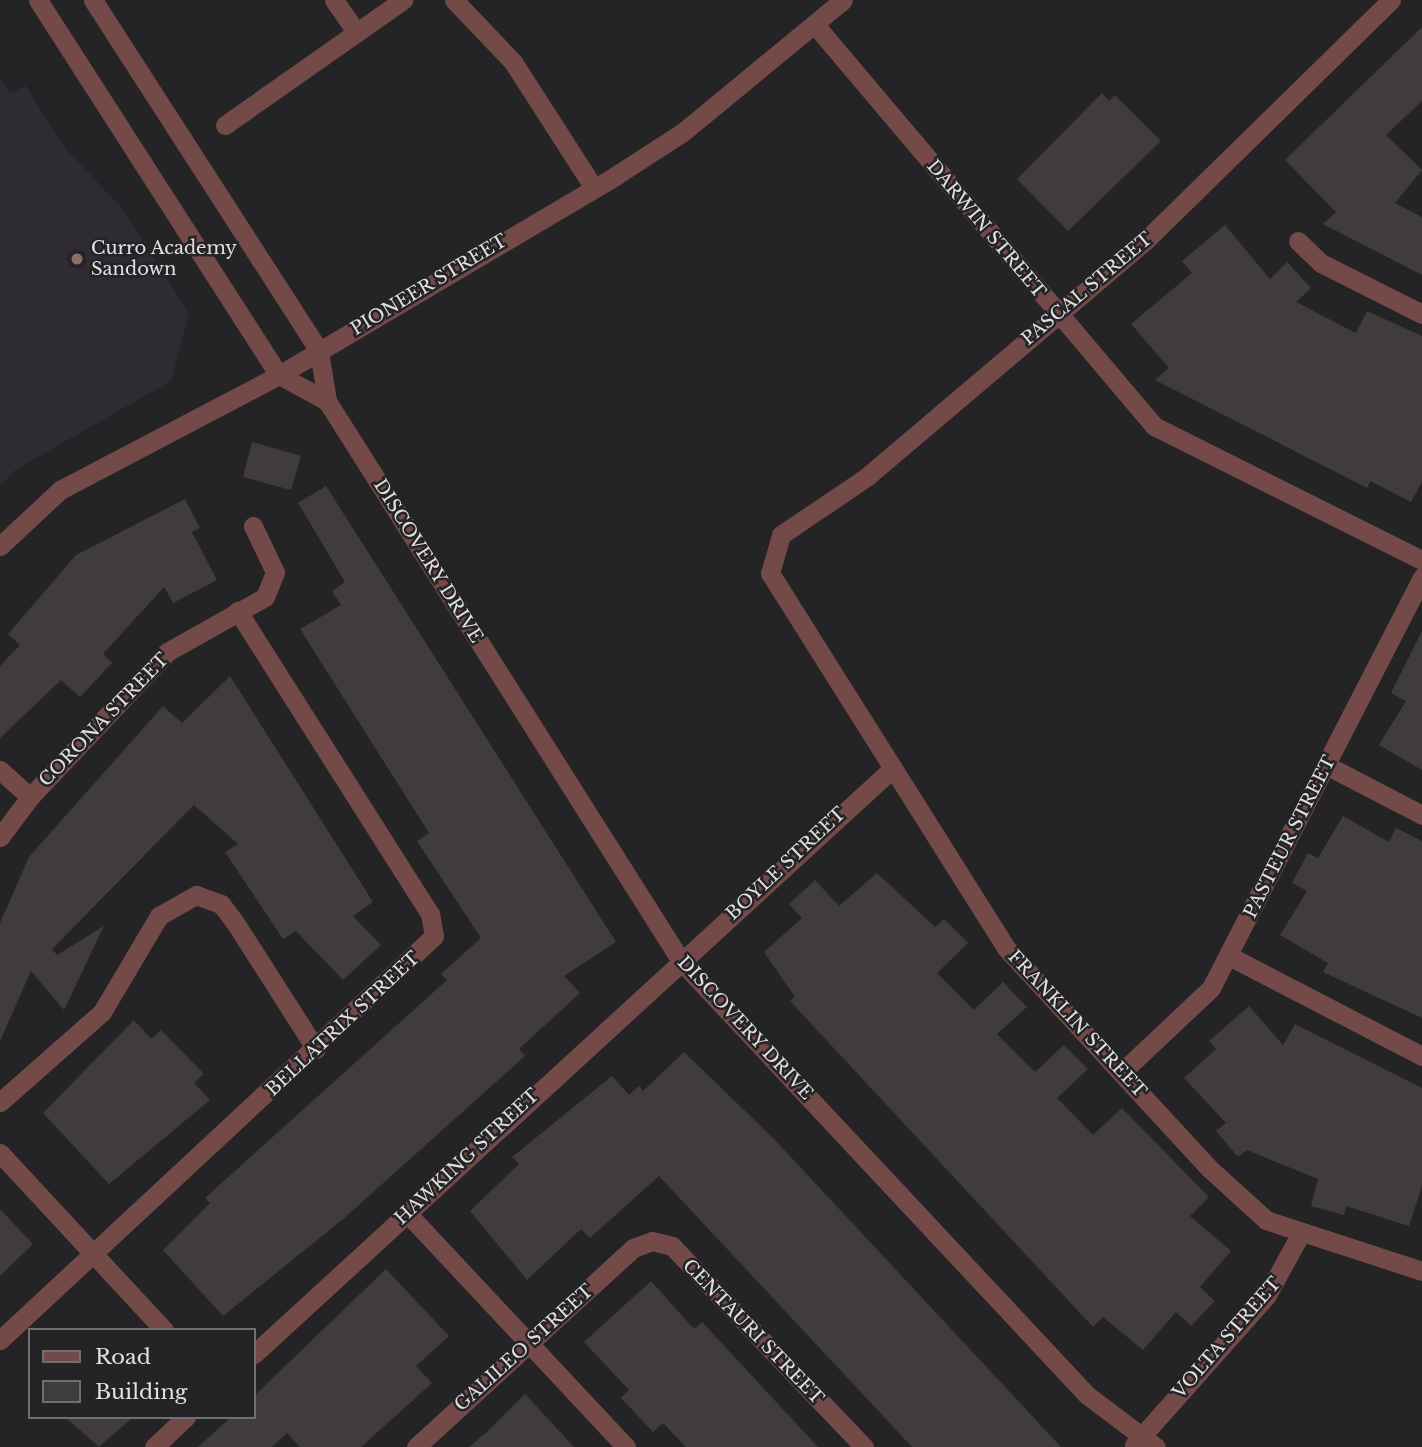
<!DOCTYPE html>
<html>
<head>
<meta charset="utf-8">
<style>
  body { margin:0 }
  #map { position:relative; width:1422px; height:1447px; overflow:hidden; background:#242326; font-family:"Libre Baskerville",serif }
  div>[style] { position:absolute }
  .built>* { inset:0; background:#2f2b33 }
  .building>* { inset:0; background:#403c3b }
  .service>* { height:19px; margin:-9.5px; padding:0 9.5px; transform-origin:9.5px; border-radius:9.5px; background:#734a47 }
  .minor>* { height:19px; margin:-9.5px; padding:0 9.5px; transform-origin:9.5px; border-radius:9.5px; background:#734a47 }
  .dots>* { width:19px; height:19px; translate:-50% -50%; box-sizing:border-box; border:4px solid #242326; border-radius:50% }
  span { translate:-50% -50%; white-space:nowrap; text-align:center; line-height:1.15; -webkit-text-stroke:5px #242326; paint-order:stroke }
  .street-label { font-size:18px; color:#e0dfe1 }
  .poi-label { font-size:18px; color:#e0dfe1 }
  .left { translate:0 -50%; text-align:left }
  .legend { position:absolute; left:28px; top:1328px; width:228px; height:91px; box-sizing:border-box; background:#242326; border:2px solid #6f6e71; margin:0; padding:9px 12px; list-style:none; font-size:21px; color:#e0dfe1 }
  .legend li { display:flex; align-items:center; gap:14px; height:35px }
  .legend b { width:35px; border:2px solid #6f6e71 }
</style>
</head>
<body>
<div id="map">
  <div class="built">
    <div style="clip-path:polygon(0 77px,10px 94px,25px 85px,66px 149px,120px 206px,189px 313px,171px 381px,15px 470px,0 486px)"></div>
  </div>
  <div class="building">
    <div style="clip-path:polygon(1422px 27px,1422px 101px,1386px 135px,1422px 170px,1395px 203px,1422px 217px,1422px 275px,1323px 224px,1336px 212px,1285px 160px)"></div>
    <div style="clip-path:polygon(1102px 93px,1109px 101px,1115px 95px,1161px 141px,1068px 231px,1017px 179px)"></div>
    <div style="clip-path:polygon(1225px 225px,1270px 279px,1287px 262px,1311px 288px,1296px 302px,1356px 333px,1367px 311px,1422px 336px,1422px 482px,1411px 502px,1370px 481px,1367px 488px,1155px 380px,1169px 368px,1131px 324px,1192px 273px,1182px 261px)"></div>
    <div style="clip-path:polygon(252px 442px,301px 456px,291px 490px,243px 477px)"></div>
    <div style="clip-path:polygon(326px 486px,616px 942px,564px 976px,580px 993px,519px 1049px,525px 1056px,342px 1220px,223px 1316px,163px 1250px,210px 1203px,205px 1198px,447px 980px,441px 974px,481px 938px,417px 841px,429px 833px,300px 629px,341px 605px,332px 591px,345px 582px,298px 503px)"></div>
    <div style="clip-path:polygon(185px 499px,200px 528px,192px 532px,217px 580px,173px 603px,164px 587px,103px 654px,112px 663px,80px 697px,61px 680px,0 738px,0 666px,20px 645px,8px 634px,76px 555px)"></div>
    <div style="clip-path:polygon(1422px 631px,1422px 770px,1379px 745px,1406px 701px,1391px 693px)"></div>
    <div style="clip-path:polygon(230px 676px,373px 902px,353px 916px,381px 945px,343px 980px,296px 931px,283px 939px,225px 852px,238px 844px,194px 805px,52px 949px,57px 955px,104px 926px,64px 1010px,31px 971px,0 1041px,0 923px,29px 857px,163px 706px,182px 723px)"></div>
    <div style="clip-path:polygon(1343px 816px,1389px 842px,1396px 828px,1422px 841px,1422px 1018px,1323px 972px,1328px 963px,1280px 935px,1307px 891px,1292px 883px,1308px 853px,1318px 858px)"></div>
    <div style="clip-path:polygon(877px 873px,935px 927px,944px 919px,968px 943px,937px 973px,974px 1010px,1003px 982px,1027px 1007px,997px 1034px,1035px 1072px,1064px 1045px,1088px 1069px,1057px 1098px,1093px 1135px,1122px 1108px,1209px 1197px,1190px 1216px,1231px 1251px,1200px 1287px,1215px 1301px,1191px 1326px,1176px 1312px,1143px 1350px,1103px 1317px,1093px 1327px,790px 1001px,795px 997px,764px 952px,802px 918px,789px 904px,815px 880px,839px 906px)"></div>
    <div style="clip-path:polygon(1249px 1006px,1283px 1045px,1295px 1024px,1422px 1088px,1422px 1186px,1409px 1226px,1346px 1206px,1344px 1215px,1311px 1206px,1318px 1179px,1247px 1150px,1238px 1157px,1216px 1131px,1226px 1123px,1184px 1078px,1216px 1049px,1209px 1041px)"></div>
    <div style="clip-path:polygon(134px 1020px,151px 1039px,161px 1030px,204px 1074px,194px 1083px,210px 1100px,109px 1184px,43px 1113px)"></div>
    <div style="clip-path:polygon(684px 1052px,775px 1140px,1061px 1447px,912px 1447px,659px 1176px,590px 1238px,581px 1229px,527px 1280px,470px 1211px,519px 1164px,512px 1157px,612px 1076px,629px 1095px,639px 1086px,643px 1091px)"></div>
    <div style="clip-path:polygon(0 1209px,33px 1244px,0 1276px)"></div>
    <div style="clip-path:polygon(386px 1269px,449px 1336px,416px 1366px,432px 1383px,361px 1447px,300px 1447px,287px 1433px,272px 1447px,198px 1447px,231px 1417px,254px 1417px,254px 1396px)"></div>
    <div style="clip-path:polygon(651px 1281px,694px 1329px,702px 1322px,818px 1447px,686px 1447px,663px 1423px,653px 1432px,621px 1398px,629px 1390px,584px 1342px)"></div>
    <div style="clip-path:polygon(525px 1394px,574px 1447px,469px 1447px,490px 1429px)"></div>
    <div style="clip-path:polygon(65px 1417px,133px 1417px,99px 1447px)"></div>
  </div>
  <div class="service">
    <div style="left:334px;top:0;width:40px;rotate:55.1deg"></div>
    <div style="left:454px;top:0;width:86px;rotate:46.4deg"></div>
    <div style="left:513px;top:62px;width:150px;rotate:57.3deg"></div>
    <div style="left:225px;top:125px;width:218px;rotate:-35.1deg"></div>
  </div>
  <div class="minor">
    <div style="left:38px;top:0;width:446px;rotate:57.3deg"></div>
    <div style="left:279px;top:375px;width:55px;rotate:28.4deg"></div>
    <div style="left:93px;top:0;width:417px;rotate:57.2deg"></div>
    <div style="left:319px;top:351px;width:51px;rotate:80.9deg"></div>
    <div style="left:327px;top:401px;width:663px;rotate:57.7deg"></div>
    <div style="left:681px;top:961px;width:594px;rotate:46.91deg"></div>
    <div style="left:1087px;top:1395px;width:86px;rotate:37deg"></div>
    <div style="left:1391px;top:0;width:343px;rotate:135.6deg"></div>
    <div style="left:1146px;top:240px;width:365px;rotate:139.7deg"></div>
    <div style="left:868px;top:476px;width:105px;rotate:145.9deg"></div>
    <div style="left:781px;top:535px;width:40px;rotate:106deg"></div>
    <div style="left:770px;top:573px;width:443px;rotate:57.8deg"></div>
    <div style="left:1006px;top:948px;width:301px;rotate:47.3deg"></div>
    <div style="left:1210px;top:1169px;width:76px;rotate:42.3deg"></div>
    <div style="left:1266px;top:1220px;width:164px;rotate:18.1deg"></div>
    <div style="left:816px;top:26px;width:524px;rotate:49.8deg"></div>
    <div style="left:1154px;top:426px;width:300px;rotate:26.6deg"></div>
    <div style="left:1298px;top:241px;width:32px;rotate:44deg"></div>
    <div style="left:1321px;top:263px;width:113px;rotate:26.8deg"></div>
    <div style="left:0;top:546px;width:82px;rotate:-43deg"></div>
    <div style="left:60px;top:490px;width:247px;rotate:-27.7deg"></div>
    <div style="left:279px;top:375px;width:391px;rotate:-30.6deg"></div>
    <div style="left:615px;top:176px;width:81px;rotate:-32.9deg"></div>
    <div style="left:683px;top:132px;width:207px;rotate:-39.5deg"></div>
    <div style="left:1328px;top:766px;width:106px;rotate:27.5deg"></div>
    <div style="left:0;top:770px;width:40px;rotate:42deg"></div>
    <div style="left:0;top:837px;width:50px;rotate:-53.1deg"></div>
    <div style="left:30px;top:797px;width:199px;rotate:-46.6deg"></div>
    <div style="left:167px;top:652px;width:112px;rotate:-29.3deg"></div>
    <div style="left:265px;top:597px;width:27px;rotate:-68deg"></div>
    <div style="left:275px;top:572px;width:51px;rotate:-115.6deg"></div>
    <div style="left:1229px;top:956px;width:217px;rotate:27.4deg"></div>
    <div style="left:1123px;top:1071px;width:121px;rotate:-43.3deg"></div>
    <div style="left:1211px;top:988px;width:462px;rotate:-62.8deg"></div>
    <div style="left:0;top:1102px;width:136px;rotate:-41.4deg"></div>
    <div style="left:102px;top:1012px;width:112px;rotate:-59.3deg"></div>
    <div style="left:159px;top:916px;width:43px;rotate:-29.6deg"></div>
    <div style="left:196px;top:895px;width:27px;rotate:20deg"></div>
    <div style="left:221px;top:904px;width:21px;rotate:53deg"></div>
    <div style="left:234px;top:921px;width:152px;rotate:57.4deg"></div>
    <div style="left:0;top:1153px;width:241px;rotate:47.2deg"></div>
    <div style="left:406px;top:1212px;width:322px;rotate:46.9deg"></div>
    <div style="left:0;top:1340px;width:593px;rotate:-42.95deg"></div>
    <div style="left:434px;top:936px;width:22px;rotate:-100deg"></div>
    <div style="left:430px;top:914px;width:359px;rotate:-122.4deg"></div>
    <div style="left:254px;top:1354px;width:867px;rotate:-42.52deg"></div>
    <div style="left:1134px;top:1445px;width:200px;rotate:-48.4deg"></div>
    <div style="left:1267px;top:1295px;width:71px;rotate:-61.3deg"></div>
    <div style="left:154px;top:1447px;width:44px;rotate:-43.2deg"></div>
    <div style="left:416px;top:1447px;width:294px;rotate:-42.5deg"></div>
    <div style="left:633px;top:1248px;width:20px;rotate:-20deg"></div>
    <div style="left:652px;top:1241px;width:21px;rotate:14deg"></div>
    <div style="left:672px;top:1246px;width:278px;rotate:46.3deg"></div>
  </div>
  <div class="dots">
    <div style="left:77px;top:259px;background:#8d6e63"></div>
  </div>
  <div class="street-label">
    <span style="left:986px;top:229px;rotate:50deg">DARWIN STREET</span>
    <span style="left:429px;top:285px;rotate:-31deg">PIONEER STREET</span>
    <span style="left:1087px;top:289px;rotate:-40deg">PASCAL STREET</span>
    <span style="left:428px;top:561px;rotate:58deg">DISCOVERY DRIVE</span>
    <span style="left:104px;top:720px;rotate:-46deg">CORONA STREET</span>
    <span style="left:1290px;top:837px;rotate:-63deg">PASTEUR STREET</span>
    <span style="left:786px;top:864px;rotate:-43deg">BOYLE STREET</span>
    <span style="left:343px;top:1024px;rotate:-43deg">BELLATRIX STREET</span>
    <span style="left:1077px;top:1024px;rotate:47deg">FRANKLIN STREET</span>
    <span style="left:745px;top:1028px;rotate:47deg">DISCOVERY DRIVE</span>
    <span style="left:467px;top:1157px;rotate:-43deg">HAWKING STREET</span>
    <span style="left:753px;top:1332px;rotate:46deg">CENTAURI STREET</span>
    <span style="left:1227px;top:1338px;rotate:-49deg">VOLTA STREET</span>
    <span style="left:524px;top:1348px;rotate:-42deg">GALILEO STREET</span>
  </div>
  <div class="poi-label">
    <span class="left" style="left:91px;top:259px">Curro Academy<br>Sandown</span>
  </div>
  <ul class="legend">
  <li><b style="height:9px;background:#734a47"></b>Road</li>
  <li><b style="height:19px;background:#403c3b"></b>Building</li>
  </ul>
</div>
</body>
</html>
